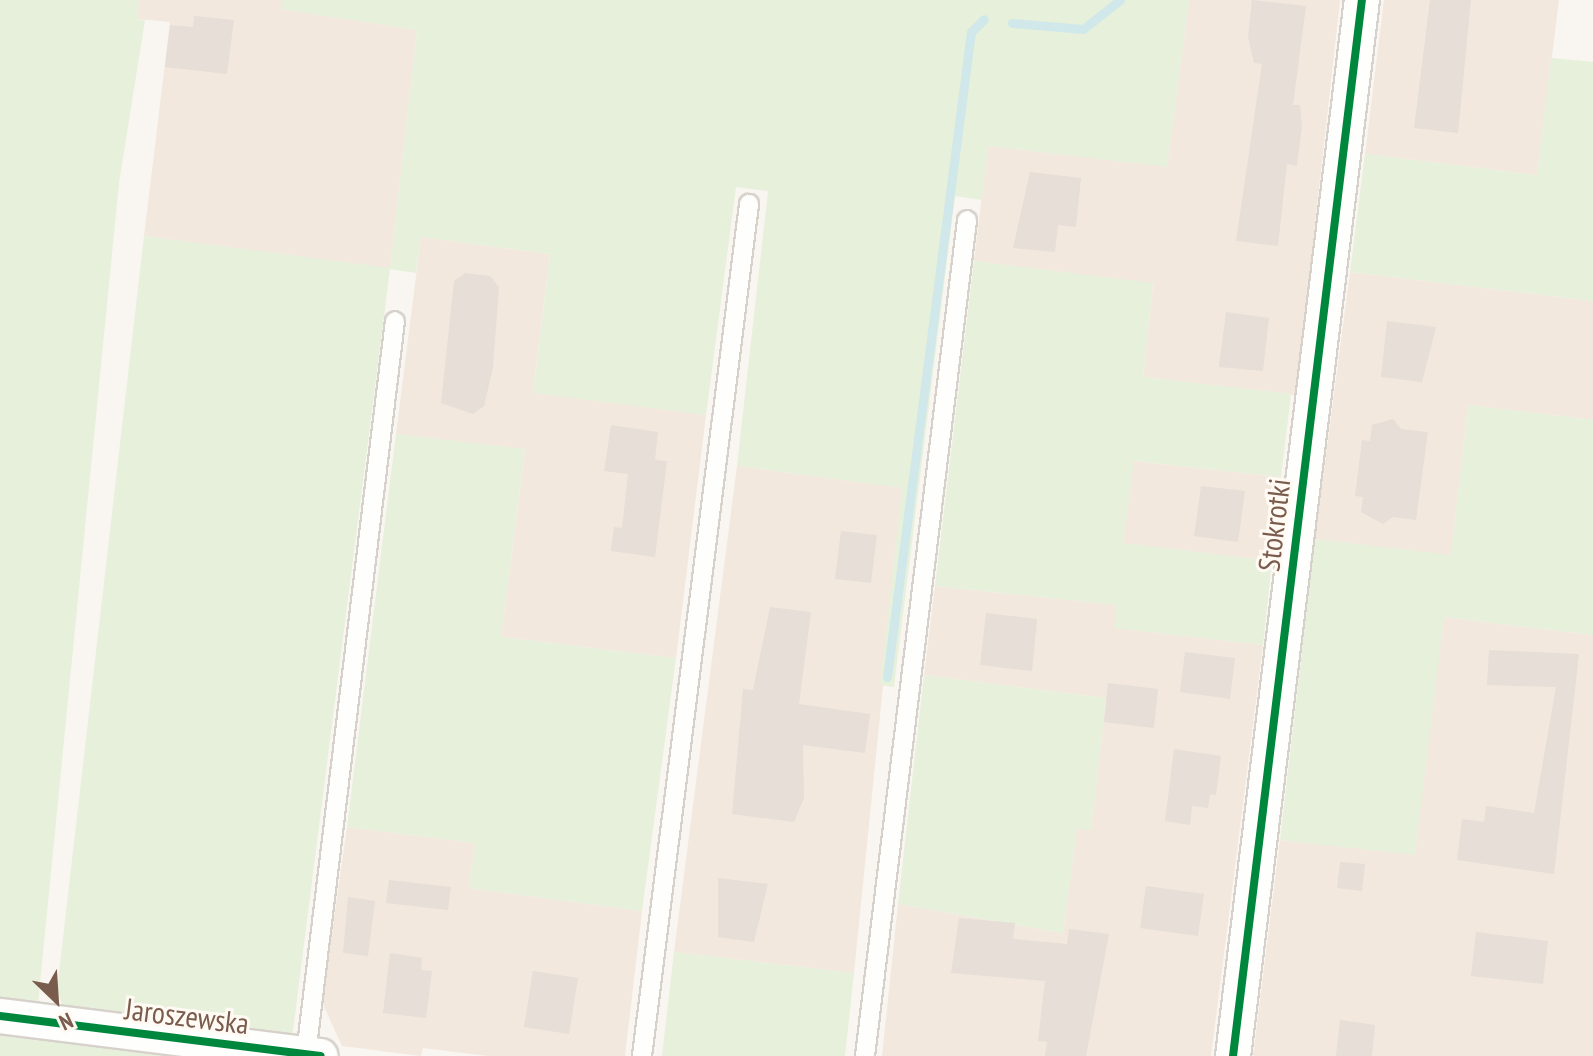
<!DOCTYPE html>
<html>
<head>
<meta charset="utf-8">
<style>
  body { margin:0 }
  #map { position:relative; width:1593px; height:1056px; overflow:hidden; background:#f9f5f0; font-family:"PT Sans Narrow",sans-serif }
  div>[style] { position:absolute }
  .residential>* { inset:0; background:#f2e8de }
  .green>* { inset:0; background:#e7f0db }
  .stream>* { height:9px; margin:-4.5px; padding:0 4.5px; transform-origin:4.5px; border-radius:4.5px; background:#d0e8ea }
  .building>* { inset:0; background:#e6ded7 }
  .roads { filter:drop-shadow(2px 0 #d7d1cb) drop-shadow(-2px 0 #d7d1cb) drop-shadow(0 2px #d7d1cb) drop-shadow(0 -2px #d7d1cb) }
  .service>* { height:18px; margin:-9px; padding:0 9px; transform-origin:9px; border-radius:9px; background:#fefefd }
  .minor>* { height:34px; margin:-17px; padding:0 17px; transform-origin:17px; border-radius:17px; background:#fefefd }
  .cycleway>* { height:8px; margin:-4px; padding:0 4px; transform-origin:4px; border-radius:4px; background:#00873e }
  span { translate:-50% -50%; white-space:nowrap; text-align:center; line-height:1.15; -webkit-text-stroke:6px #fffaf3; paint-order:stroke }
  .street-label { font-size:30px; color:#7a5c4d }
  .north { position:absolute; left:16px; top:960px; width:80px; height:80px; -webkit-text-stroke:6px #fffaf3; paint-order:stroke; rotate:155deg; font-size:22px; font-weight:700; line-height:32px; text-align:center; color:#7a5c4d }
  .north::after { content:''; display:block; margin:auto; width:28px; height:36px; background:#7a5c4d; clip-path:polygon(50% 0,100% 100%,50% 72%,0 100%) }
</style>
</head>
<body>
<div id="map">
  <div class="residential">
    <div style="clip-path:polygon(139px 0,282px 0,282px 9px,417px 30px,390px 269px,144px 236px,170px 22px,137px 19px)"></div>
    <div style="clip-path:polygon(1189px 0,1340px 0,1296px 395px,1143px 377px,1153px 284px,974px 261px,988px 146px,1167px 166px)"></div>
    <div style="clip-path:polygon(1384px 0,1559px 0,1537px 175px,1365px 154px)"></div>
    <div style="clip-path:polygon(421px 237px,550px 254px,533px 392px,706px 415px,676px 658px,501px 637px,525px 450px,396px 434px)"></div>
    <div style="clip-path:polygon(1350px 272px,1593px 301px,1593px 420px,1468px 405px,1451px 556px,1315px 539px)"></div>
    <div style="clip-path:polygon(1133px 461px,1281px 477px,1272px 561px,1123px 544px)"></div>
    <div style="clip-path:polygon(737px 466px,903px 488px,854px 973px,674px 952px)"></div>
    <div style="clip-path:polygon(935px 586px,1117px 605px,1115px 628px,1263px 645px,1211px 1056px,882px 1056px,898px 904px,1063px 933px,1077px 828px,1091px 830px,1106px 698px,924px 675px)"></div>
    <div style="clip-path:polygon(1443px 617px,1593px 635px,1593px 1056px,1253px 1056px,1280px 840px,1415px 854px)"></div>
    <div style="clip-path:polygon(347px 827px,475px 843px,469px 888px,642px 911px,625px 1056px,488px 1056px,423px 1048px,421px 1056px,342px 1046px,322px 1002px)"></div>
  </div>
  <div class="green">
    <div style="clip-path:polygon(0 0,139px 0,137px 19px,145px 20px,119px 183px,38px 1004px,0 1007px)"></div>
    <div style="clip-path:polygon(282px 0,1189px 0,1167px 167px,988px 146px,982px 200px,955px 196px,894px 687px,880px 685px,902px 488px,737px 466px,768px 191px,736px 187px,706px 415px,533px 393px,550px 254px,421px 237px,416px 273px,390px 269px,291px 1046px,63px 1007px,57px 990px,144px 236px,390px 268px,417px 30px,281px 9px)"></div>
    <div style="clip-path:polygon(1551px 58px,1593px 62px,1593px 301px,1350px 272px,1365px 154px,1537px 175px)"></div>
    <div style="clip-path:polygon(974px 261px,1153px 283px,1143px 377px,1291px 394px,1281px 477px,1134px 461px,1123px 543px,1272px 561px,1263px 645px,1114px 628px,1116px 605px,935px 586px)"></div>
    <div style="clip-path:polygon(1468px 405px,1593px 420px,1593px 635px,1444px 617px,1415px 855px,1280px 840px,1315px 539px,1451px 555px)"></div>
    <div style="clip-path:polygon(396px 434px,525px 449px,501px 637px,676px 658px,642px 911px,469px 888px,475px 843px,347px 827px)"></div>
    <div style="clip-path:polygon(924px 675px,1106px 698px,1091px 830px,1077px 829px,1063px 933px,898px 904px)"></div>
    <div style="clip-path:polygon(674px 952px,854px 973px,845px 1056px,662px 1056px)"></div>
    <div style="clip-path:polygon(0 1030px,159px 1051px,160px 1056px,0 1056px)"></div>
  </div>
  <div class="stream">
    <div style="left:1012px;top:23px;width:71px;rotate:4.8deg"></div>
    <div style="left:1083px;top:29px;width:47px;rotate:-38.1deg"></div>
    <div style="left:887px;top:677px;width:650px;rotate:-82.58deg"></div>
    <div style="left:971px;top:32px;width:18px;rotate:-45deg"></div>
  </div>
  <div class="building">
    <div style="clip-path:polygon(1252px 0,1306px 6px,1293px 105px,1300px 105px,1302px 126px,1297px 166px,1287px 164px,1278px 246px,1236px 241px,1262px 64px,1254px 63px,1248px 37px)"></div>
    <div style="clip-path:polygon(1430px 0,1471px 0,1458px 133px,1414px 128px)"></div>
    <div style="clip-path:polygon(194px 16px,234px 20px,227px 74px,165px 67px,170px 25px,193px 27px)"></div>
    <div style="clip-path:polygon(1030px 172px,1081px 178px,1076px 227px,1058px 225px,1055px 252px,1013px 248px)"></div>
    <div style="clip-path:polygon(465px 273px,490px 276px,499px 287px,493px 367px,484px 406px,473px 414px,441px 403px,454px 281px)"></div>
    <div style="clip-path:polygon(1226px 312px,1269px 318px,1263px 371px,1219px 367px)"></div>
    <div style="clip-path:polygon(1387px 321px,1436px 327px,1422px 382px,1381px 377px)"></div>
    <div style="clip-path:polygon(1393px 419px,1401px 429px,1428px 432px,1416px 520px,1393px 517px,1383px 524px,1361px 512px,1363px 497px,1355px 496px,1362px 440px,1370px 441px,1372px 425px)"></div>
    <div style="clip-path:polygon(611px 425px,658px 432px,655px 460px,667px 461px,655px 557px,611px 551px,614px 527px,622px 528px,628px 474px,604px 471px)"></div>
    <div style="clip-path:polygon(1201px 486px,1245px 491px,1238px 542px,1194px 536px)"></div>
    <div style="clip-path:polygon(841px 531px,877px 535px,871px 583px,835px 579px)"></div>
    <div style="clip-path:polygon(770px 607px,811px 612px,799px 704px,870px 714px,865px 753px,803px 745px,804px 798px,794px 822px,732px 814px,743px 689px,753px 690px)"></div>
    <div style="clip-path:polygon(986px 613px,1037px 619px,1032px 671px,980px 665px)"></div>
    <div style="clip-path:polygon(1489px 650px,1579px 654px,1554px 874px,1457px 860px,1462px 819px,1484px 822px,1486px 806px,1534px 813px,1556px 687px,1487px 685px)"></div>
    <div style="clip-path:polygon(1185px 652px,1235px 658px,1230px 699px,1180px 692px)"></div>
    <div style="clip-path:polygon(1108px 683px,1158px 689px,1154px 728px,1104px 722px)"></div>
    <div style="clip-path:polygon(1174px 749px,1221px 756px,1216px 795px,1210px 794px,1208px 808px,1192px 806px,1190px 825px,1165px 821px)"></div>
    <div style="clip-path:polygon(1340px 862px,1365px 864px,1362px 891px,1337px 888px)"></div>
    <div style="clip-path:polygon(718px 878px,768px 884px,754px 942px,718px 937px)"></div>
    <div style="clip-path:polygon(389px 880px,451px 887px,448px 910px,386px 903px)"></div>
    <div style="clip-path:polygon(1146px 886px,1204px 894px,1198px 936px,1140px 928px)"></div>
    <div style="clip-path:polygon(348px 897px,375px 901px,368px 956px,343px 953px)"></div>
    <div style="clip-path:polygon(959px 918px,1015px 923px,1013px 939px,1067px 944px,1069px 929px,1109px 934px,1086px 1056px,1045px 1056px,1047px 1042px,1038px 1041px,1045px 981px,951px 973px)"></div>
    <div style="clip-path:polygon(1476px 932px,1548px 941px,1543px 984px,1471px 976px)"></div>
    <div style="clip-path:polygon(390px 953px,422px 958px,421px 970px,432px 971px,426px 1018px,383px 1013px)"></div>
    <div style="clip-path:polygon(533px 971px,578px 978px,569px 1034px,524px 1027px)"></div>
    <div style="clip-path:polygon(1340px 1020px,1375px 1025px,1372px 1056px,1336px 1056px)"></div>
  </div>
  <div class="roads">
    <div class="service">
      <div style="left:306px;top:1054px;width:738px;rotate:-83.08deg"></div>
      <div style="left:642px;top:1056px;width:859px;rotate:-82.84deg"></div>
      <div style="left:865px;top:1056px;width:842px;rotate:-83.04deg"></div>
    </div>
    <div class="minor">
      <div style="left:0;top:1016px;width:323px;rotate:7.1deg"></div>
      <div style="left:1233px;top:1056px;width:1064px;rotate:-83.04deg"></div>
    </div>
  </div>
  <div class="cycleway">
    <div style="left:0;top:1016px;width:323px;rotate:7.1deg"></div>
    <div style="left:1233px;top:1056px;width:1064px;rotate:-83.04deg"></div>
  </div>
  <div class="street-label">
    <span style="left:1274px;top:525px;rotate:-83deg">Stokrotki</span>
    <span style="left:187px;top:1016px;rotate:7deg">Jaroszewska</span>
  </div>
  <div class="north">N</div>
</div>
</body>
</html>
